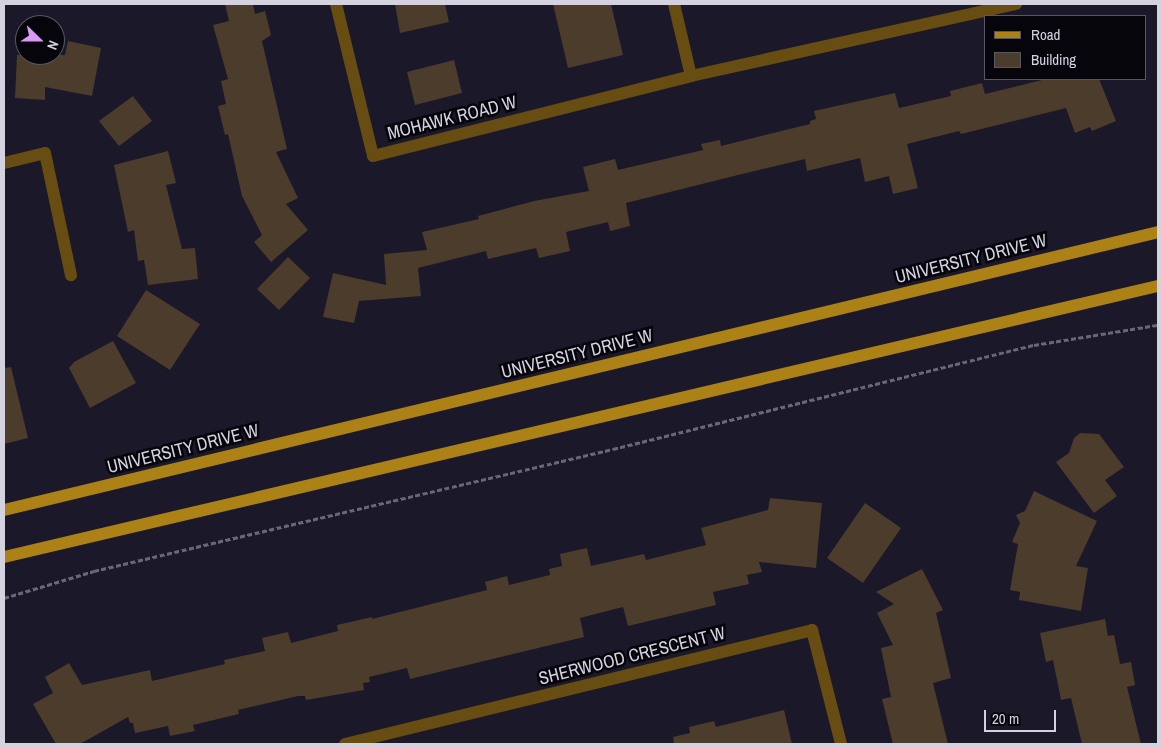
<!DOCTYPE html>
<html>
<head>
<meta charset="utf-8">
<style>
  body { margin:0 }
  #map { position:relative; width:1162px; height:748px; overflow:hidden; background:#1b1829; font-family:"Archivo Narrow",sans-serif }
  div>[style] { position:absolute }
  .building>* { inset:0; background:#4b3c2b }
  .path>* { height:3px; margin-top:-1.5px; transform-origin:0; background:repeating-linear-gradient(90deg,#696675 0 5px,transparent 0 7.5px) }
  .minor>* { height:12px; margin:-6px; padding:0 6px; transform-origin:6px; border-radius:6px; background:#674d11 }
  .primary>* { height:12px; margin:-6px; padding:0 6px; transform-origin:6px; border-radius:6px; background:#ac8116 }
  span { translate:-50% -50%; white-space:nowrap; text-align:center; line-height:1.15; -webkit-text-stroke:5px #06050b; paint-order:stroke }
  .street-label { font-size:18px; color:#d4d2df }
  .frame { position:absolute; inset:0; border:5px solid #d4d2df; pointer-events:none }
  .legend { position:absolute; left:984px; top:15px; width:162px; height:65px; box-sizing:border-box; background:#06050b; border:1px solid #585760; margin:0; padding:6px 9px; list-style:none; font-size:15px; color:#d4d2df }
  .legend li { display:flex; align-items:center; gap:10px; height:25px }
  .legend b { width:25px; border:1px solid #585760 }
  .north { position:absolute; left:15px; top:15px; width:50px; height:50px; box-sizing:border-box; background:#06050b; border:1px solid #585760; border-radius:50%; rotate:112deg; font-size:14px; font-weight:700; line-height:20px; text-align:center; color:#d4d2df }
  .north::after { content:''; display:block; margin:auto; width:18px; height:22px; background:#da9af6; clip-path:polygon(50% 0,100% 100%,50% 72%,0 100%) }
  .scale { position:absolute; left:984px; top:710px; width:72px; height:22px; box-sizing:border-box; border:2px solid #d4d2df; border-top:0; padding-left:6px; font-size:15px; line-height:18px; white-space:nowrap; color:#d4d2df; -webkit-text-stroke:4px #06050b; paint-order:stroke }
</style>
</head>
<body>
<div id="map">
  <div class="building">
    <div style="clip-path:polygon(225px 4px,253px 4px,255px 14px,265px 11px,271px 35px,262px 41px,287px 149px,276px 152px,298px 198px,286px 204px,308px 230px,271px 262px,254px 242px,262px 235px,242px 196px,228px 134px,225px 135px,218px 106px,226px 104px,221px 81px,228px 79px,213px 25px,229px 21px)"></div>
    <div style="clip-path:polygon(395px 4px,445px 4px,449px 22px,400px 33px)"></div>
    <div style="clip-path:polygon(553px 4px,611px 4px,623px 55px,568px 68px)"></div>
    <div style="clip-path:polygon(68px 41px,101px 48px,92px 96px,45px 87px,45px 100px,15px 98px,17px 55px,65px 55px)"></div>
    <div style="clip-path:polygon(454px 60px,462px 93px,415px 105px,407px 72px)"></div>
    <div style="clip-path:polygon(1046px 79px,1099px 79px,1116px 121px,1092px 131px,1090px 127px,1075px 133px,1066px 108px,961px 134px,959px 131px,907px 144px,918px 188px,893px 194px,889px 176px,865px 182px,860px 158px,807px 171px,805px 159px,738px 175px,626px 203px,630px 226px,610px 231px,608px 222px,566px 232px,570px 251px,539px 258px,536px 248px,488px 259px,486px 251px,418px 268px,421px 296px,359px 301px,354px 323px,323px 317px,333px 273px,386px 285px,384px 254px,427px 250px,422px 232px,479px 219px,478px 216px,534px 201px,589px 191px,583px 167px,615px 159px,618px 170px,703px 150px,701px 144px,720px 140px,721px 146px,810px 124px,810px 121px,816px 119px,814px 111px,895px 93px,899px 108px,951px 96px,950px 91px,982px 83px,985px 94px)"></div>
    <div style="clip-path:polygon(133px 96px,152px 121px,119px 146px,99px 121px)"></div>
    <div style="clip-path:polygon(168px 151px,176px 183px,166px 185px,182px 249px,195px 248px,198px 279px,148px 285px,144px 260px,138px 261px,134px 230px,128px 232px,114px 165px)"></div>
    <div style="clip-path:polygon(288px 257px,310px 278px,279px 310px,257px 289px)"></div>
    <div style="clip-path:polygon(146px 290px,200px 324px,170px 370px,117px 336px)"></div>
    <div style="clip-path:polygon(113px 341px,136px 383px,90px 408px,69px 368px,74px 362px)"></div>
    <div style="clip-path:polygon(11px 367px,28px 438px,4px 444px,4px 368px)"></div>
    <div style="clip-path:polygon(1080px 433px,1099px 434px,1124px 467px,1105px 480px,1117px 496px,1094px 513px,1056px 462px,1069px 453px,1074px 438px)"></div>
    <div style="clip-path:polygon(1034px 491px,1097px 521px,1076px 566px,1088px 568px,1081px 611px,1019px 600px,1020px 592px,1010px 590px,1018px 544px,1012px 542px,1020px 523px,1016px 515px,1025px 511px)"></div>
    <div style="clip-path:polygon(770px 498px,822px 503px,816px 568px,759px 562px,762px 572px,747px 575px,749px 584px,713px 592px,716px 605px,628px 626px,623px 607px,580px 618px,584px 637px,410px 679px,407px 668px,369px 677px,370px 682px,363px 683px,364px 690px,306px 700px,305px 696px,298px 696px,238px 710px,239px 714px,193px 725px,195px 731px,170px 736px,168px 726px,135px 733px,133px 723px,130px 723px,128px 717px,80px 744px,56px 744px,33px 704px,53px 693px,45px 677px,69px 663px,82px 685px,150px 670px,152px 681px,225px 664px,224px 660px,265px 651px,262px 638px,288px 632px,291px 643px,338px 631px,337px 625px,372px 617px,372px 619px,487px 590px,485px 582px,507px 576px,509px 585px,550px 575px,549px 569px,562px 566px,560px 554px,587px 548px,591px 566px,644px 554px,646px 560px,706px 545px,701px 528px,768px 510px)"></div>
    <div style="clip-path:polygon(865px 503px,901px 528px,863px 583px,827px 558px)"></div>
    <div style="clip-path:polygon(922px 569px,943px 610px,936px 613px,951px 678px,933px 683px,948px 744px,893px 744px,882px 699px,891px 697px,881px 648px,893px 645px,877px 613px,894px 604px,876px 592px)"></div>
    <div style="clip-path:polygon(1105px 619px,1108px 636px,1114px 635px,1120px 664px,1131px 662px,1135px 685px,1127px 687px,1141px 744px,1082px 744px,1071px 698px,1061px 700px,1053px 660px,1046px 662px,1040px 633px)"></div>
    <div style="clip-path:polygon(784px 710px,792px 744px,674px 744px,673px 737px,690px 733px,689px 727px,714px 721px,716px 727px)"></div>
  </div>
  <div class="path">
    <div style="left:4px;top:598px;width:94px;rotate:-16.7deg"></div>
    <div style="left:94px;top:571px;width:533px;rotate:-13.23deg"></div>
    <div style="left:613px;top:449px;width:434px;rotate:-13.9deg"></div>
    <div style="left:1034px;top:345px;width:126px;rotate:-9.2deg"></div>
  </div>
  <div class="minor">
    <div style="left:336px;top:4px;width:156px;rotate:76.3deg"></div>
    <div style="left:373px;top:156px;width:328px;rotate:-14.1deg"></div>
    <div style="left:691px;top:76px;width:333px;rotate:-12.5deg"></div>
    <div style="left:674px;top:4px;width:74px;rotate:76.7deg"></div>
    <div style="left:4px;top:163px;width:42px;rotate:-13.7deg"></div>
    <div style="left:45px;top:153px;width:125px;rotate:78deg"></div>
    <div style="left:345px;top:744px;width:481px;rotate:-13.7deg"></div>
    <div style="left:812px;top:630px;width:118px;rotate:75.7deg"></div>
  </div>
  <div class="primary">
    <div style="left:4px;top:510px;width:1187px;rotate:-13.54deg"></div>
    <div style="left:4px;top:557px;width:1185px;rotate:-13.22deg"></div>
  </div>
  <div class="street-label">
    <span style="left:452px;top:118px;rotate:-14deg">MOHAWK ROAD W</span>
    <span style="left:971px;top:259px;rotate:-14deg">UNIVERSITY DRIVE W</span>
    <span style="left:577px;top:354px;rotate:-14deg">UNIVERSITY DRIVE W</span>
    <span style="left:183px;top:449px;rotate:-14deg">UNIVERSITY DRIVE W</span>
    <span style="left:632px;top:656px;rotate:-14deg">SHERWOOD CRESCENT W</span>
  </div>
  <div class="frame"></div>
  <ul class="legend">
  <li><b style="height:6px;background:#ac8116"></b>Road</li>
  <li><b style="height:14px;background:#4b3c2b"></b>Building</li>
  </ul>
  <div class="north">N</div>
  <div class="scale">20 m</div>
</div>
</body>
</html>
